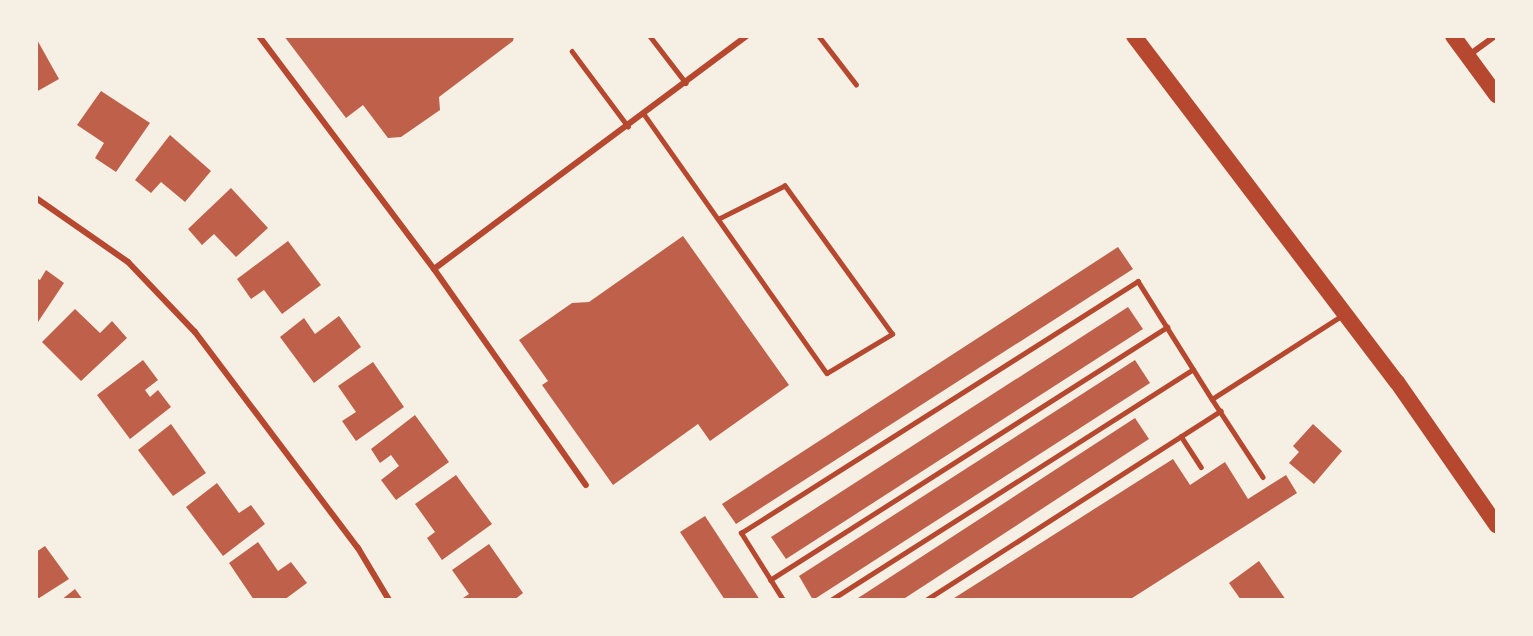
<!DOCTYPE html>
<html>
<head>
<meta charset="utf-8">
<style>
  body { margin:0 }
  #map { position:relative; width:1533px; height:636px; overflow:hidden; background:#f6efe4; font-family:Arial,sans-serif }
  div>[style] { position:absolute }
  .building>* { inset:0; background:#bf614a }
  .service>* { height:4.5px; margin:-2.25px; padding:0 2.25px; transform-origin:2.25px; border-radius:2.25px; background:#b5482f }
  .minor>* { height:6px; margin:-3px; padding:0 3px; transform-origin:3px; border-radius:3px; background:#b5482f }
  .trunk>* { height:16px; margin:-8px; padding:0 8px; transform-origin:8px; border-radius:8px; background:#b5482f }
  span { translate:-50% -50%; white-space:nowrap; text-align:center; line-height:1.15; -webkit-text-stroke:5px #f6efe4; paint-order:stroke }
  .frame { position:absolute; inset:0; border:38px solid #f6efe4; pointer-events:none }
</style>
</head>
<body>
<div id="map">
  <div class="building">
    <div style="clip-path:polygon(284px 36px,514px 36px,513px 41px,439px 97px,440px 110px,401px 137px,388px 138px,363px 105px,346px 118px)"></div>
    <div style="clip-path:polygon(36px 38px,59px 79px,36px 92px)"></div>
    <div style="clip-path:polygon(101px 91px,150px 123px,116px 172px,95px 158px,104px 143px,77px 125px)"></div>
    <div style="clip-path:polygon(170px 135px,211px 171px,185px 202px,161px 182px,151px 193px,135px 180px)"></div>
    <div style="clip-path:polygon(231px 188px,268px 228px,236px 257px,214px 234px,202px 245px,188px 229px)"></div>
    <div style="clip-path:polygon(683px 236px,789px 385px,710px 441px,698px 424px,613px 485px,542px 385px,548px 381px,519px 340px,572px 303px,589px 302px)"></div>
    <div style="clip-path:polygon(288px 241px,321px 285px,282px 314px,264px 290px,251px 299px,237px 279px)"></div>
    <div style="clip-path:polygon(1118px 247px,1133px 269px,736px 524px,722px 504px)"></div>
    <div style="clip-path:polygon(46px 270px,64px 283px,36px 325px,36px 278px,40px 280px)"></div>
    <div style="clip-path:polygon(1128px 307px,1143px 329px,786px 559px,771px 537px)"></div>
    <div style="clip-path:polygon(75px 309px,100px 333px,112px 321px,127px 338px,81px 381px,42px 342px)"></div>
    <div style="clip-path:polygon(339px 316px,361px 347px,314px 383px,280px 337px,304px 318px,315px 334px)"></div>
    <div style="clip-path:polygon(143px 360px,158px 380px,145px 390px,150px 397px,158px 390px,171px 407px,130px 439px,97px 395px)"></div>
    <div style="clip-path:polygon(1135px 360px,1150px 383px,813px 600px,799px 576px)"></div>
    <div style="clip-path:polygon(373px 362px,404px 407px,356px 441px,342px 421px,356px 412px,338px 386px)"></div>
    <div style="clip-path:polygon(415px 415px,449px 462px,396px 500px,381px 480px,399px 466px,391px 455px,380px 463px,371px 449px)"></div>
    <div style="clip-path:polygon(1135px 418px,1149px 439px,902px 600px,855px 600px)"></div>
    <div style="clip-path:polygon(171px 424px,206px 473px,173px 496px,138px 450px)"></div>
    <div style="clip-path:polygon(1313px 424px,1342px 451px,1314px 484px,1289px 463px,1299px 452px,1293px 446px)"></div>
    <div style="clip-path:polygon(1173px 459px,1190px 485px,1225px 462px,1248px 499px,1286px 475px,1297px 493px,1129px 600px,951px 600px)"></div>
    <div style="clip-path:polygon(456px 475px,492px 524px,442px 560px,427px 538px,435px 532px,415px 504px)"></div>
    <div style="clip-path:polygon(217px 483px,239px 513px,251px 505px,265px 524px,223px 556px,186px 507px)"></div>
    <div style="clip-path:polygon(705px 516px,760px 600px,725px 600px,680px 532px)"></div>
    <div style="clip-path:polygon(258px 542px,278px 571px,291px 562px,307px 583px,284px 600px,254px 600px,229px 563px)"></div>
    <div style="clip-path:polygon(489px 544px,523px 593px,514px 600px,460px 600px,469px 594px,452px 570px)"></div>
    <div style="clip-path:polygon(45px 546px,69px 579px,36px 600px,36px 552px)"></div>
    <div style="clip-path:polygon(1259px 561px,1286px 600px,1241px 600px,1229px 583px)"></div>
    <div style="clip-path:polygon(75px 589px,83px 600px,61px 600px)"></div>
  </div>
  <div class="service">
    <div style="left:650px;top:36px;width:59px;rotate:52.5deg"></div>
    <div style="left:819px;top:36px;width:61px;rotate:52.4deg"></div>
    <div style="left:572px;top:51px;width:94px;rotate:53.3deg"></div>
    <div style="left:644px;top:114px;width:317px;rotate:54.8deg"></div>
    <div style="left:827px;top:373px;width:76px;rotate:-31deg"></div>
    <div style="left:892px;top:334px;width:183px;rotate:-125.9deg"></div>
    <div style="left:785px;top:186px;width:74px;rotate:153.4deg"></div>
    <div style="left:1212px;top:399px;width:93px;rotate:56.8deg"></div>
    <div style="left:1181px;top:436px;width:37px;rotate:57deg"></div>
    <div style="left:770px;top:580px;width:471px;rotate:-32.5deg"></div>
    <div style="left:783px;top:600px;width:79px;rotate:-122.1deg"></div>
    <div style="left:741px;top:533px;width:470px;rotate:-32.4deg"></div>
    <div style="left:1138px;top:281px;width:139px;rotate:57.9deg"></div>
    <div style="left:1212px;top:399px;width:156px;rotate:-32.7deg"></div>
    <div style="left:831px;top:600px;width:429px;rotate:-32.5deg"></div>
    <div style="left:926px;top:600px;width:350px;rotate:-32.7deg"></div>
  </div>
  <div class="minor">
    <div style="left:259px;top:36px;width:291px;rotate:53.1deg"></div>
    <div style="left:434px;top:269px;width:264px;rotate:54.9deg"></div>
    <div style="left:1469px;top:55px;width:32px;rotate:-36deg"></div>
    <div style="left:36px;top:198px;width:112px;rotate:34.8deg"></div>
    <div style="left:128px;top:262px;width:97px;rotate:46.3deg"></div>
    <div style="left:195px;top:332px;width:271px;rotate:53deg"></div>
    <div style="left:358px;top:548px;width:61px;rotate:59.2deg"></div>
    <div style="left:434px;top:269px;width:390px;rotate:-36.7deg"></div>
  </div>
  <div class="trunk">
    <div style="left:1134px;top:36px;width:435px;rotate:52.8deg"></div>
    <div style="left:1397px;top:382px;width:175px;rotate:55.2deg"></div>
    <div style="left:1453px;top:36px;width:74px;rotate:53.7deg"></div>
  </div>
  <div class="frame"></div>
</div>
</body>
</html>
